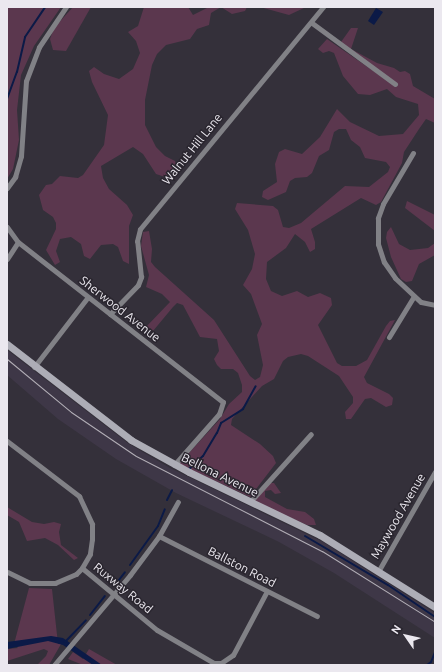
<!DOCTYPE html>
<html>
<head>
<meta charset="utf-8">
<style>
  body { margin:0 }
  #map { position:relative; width:442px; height:672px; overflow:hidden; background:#34303a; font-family:Ubuntu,sans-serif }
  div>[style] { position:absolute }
  .built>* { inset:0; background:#3e3747 }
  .green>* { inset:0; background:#5b374e }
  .water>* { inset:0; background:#0b1a47 }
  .stream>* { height:2px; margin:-1px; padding:0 1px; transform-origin:1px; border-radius:1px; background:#0b1a47 }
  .street>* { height:5px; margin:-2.5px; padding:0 2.5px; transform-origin:2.5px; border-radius:2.5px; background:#818186 }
  .secondary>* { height:7px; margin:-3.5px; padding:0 3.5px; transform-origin:3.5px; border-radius:3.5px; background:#adadb6 }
  .tram>* { height:1px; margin:-0.5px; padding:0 0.5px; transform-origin:0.5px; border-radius:0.5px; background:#b2aeb6 }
  span { translate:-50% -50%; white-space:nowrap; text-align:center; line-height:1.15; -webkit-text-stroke:3px #2a262f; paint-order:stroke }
  .street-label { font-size:12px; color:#ebe8ef }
  .frame { position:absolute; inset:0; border:8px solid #ebe8ef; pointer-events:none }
  .north { position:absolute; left:386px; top:616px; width:40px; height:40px; -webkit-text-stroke:3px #2a262f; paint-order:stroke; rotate:304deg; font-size:11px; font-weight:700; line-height:16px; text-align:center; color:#ebe8ef }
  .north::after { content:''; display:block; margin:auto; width:14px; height:18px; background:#ebe8ef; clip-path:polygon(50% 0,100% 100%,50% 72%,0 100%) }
</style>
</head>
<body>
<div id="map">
  <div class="built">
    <div style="clip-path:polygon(7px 350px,129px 444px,170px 468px,323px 542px,435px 613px,435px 638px,334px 573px,279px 542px,176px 493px,116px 459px,58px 419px,7px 375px)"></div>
  </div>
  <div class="green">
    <div style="clip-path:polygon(7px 7px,61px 7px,34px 46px,21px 75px,17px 110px,19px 140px,13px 169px,7px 179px)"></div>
    <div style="clip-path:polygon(73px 7px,91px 7px,66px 51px,53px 50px,50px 39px,54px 28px)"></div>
    <div style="clip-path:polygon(144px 7px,188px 7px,193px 15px,209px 7px,247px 7px,245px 11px,232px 14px,221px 7px,211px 13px,209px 25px,197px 29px,190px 39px,166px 45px,157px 54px,152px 65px,145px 100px,145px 125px,156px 147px,165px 156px,175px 161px,178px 172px,168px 178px,156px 174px,143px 154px,133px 147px,101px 166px,103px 178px,109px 189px,127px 205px,133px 215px,129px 226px,129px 264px,123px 261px,118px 247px,113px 244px,101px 245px,90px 259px,84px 256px,81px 244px,71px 237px,60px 239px,56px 251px,60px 262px,55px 265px,46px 250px,56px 229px,56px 223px,53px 217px,43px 210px,39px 195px,46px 185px,52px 184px,60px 176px,78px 178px,83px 175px,104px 145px,108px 115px,92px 82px,89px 71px,94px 67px,104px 74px,119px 79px,133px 69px,140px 53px,136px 41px,128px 32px,138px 26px)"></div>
    <div style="clip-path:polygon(260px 7px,306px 7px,289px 15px)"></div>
    <div style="clip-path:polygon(351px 28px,358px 28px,351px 49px,377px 63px,394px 68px,400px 72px,405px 71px,410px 74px,413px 86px,435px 99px,435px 123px,426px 119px,419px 129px,404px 152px,402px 163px,381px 202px,376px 205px,361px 198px,311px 229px,315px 242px,315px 249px,310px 252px,305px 242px,295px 234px,286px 248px,267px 262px,266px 279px,271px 291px,282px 296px,297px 291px,308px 297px,320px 293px,331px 298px,332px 305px,318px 325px,337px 363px,342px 366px,356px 366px,367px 360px,386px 326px,390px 321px,395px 320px,364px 377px,367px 383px,389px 394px,393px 398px,392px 405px,386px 407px,371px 398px,365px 399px,351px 419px,346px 419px,345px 412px,353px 403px,353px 397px,339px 376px,308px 356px,301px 354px,288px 357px,283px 361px,274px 379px,262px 386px,232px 419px,231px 425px,260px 444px,273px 456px,276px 463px,250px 497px,179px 464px,220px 419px,229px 404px,242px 392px,242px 385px,238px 373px,233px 369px,221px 369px,217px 365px,214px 359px,219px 351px,217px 339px,200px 337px,183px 305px,177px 303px,173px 307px,153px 331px,148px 334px,144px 329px,170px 302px,162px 294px,146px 287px,149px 275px,141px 246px,143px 232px,149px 231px,152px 249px,151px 262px,155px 267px,214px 320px,250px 376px,255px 380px,260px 377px,263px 365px,257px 335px,262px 324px,251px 294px,243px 285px,252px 269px,255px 254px,248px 230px,235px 209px,237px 203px,273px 206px,278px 210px,283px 227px,289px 228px,301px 223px,345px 186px,369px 187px,388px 172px,390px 167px,386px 162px,365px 158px,360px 147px,351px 140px,346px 129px,339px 129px,334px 132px,329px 150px,319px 156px,312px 173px,307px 177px,295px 178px,290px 181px,286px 192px,268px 200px,262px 197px,263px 191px,277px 182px,275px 164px,279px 152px,285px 149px,302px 154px,320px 137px,337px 109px,350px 122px,379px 136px,403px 134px,419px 115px,418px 104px,396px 97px,387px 89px,370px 95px,358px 94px,343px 76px,334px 53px,329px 51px,323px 53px,318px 49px,327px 39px,395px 86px,341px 42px)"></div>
    <div style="clip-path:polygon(407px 201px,435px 215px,435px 231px,405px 208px)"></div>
    <div style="clip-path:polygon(391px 227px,399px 244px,410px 250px,428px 248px,435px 243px,435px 255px,419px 264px,412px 281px,406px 282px,401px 279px,391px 257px,386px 238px,387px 232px)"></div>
    <div style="clip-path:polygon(267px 483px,274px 483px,281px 493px,275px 494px,271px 490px,265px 491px,265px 497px,287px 509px,305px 512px,314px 519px,316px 525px,307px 525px,254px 502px)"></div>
    <div style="clip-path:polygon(7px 507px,32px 522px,44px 524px,54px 522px,61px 524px,59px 532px,61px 545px,78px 558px,74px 560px,58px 545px,45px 538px,27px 541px,19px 522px,7px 515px)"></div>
    <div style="clip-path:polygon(29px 588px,52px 589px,58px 644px,61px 644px,49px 665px,37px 665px,46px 656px,48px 651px,44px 649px,7px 661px,7px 649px,18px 648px,14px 644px)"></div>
    <div style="clip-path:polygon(89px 649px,117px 665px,83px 665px,68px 659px,73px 652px,83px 659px)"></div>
  </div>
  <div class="water">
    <div style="clip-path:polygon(376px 8px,383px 12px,374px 25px,368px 21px)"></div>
    <div style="clip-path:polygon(51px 636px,63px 638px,102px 665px,93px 665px,63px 645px,48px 641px,7px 649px,7px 642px)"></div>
  </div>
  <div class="stream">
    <div style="left:7px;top:99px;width:29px;rotate:-70deg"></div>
    <div style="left:17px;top:72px;width:36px;rotate:-77deg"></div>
    <div style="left:25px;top:37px;width:36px;rotate:-56deg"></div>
    <div style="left:7px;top:131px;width:2px;rotate:90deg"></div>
    <div style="left:189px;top:469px;width:19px;rotate:-43deg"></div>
    <div style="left:203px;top:456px;width:27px;rotate:-59deg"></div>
    <div style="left:217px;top:433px;width:11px;rotate:-68deg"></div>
    <div style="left:221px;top:423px;width:26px;rotate:-32deg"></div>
    <div style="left:243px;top:409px;width:26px;rotate:-61deg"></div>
    <div style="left:167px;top:500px;width:11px;rotate:-63deg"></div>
    <div style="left:305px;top:536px;width:96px;rotate:30.6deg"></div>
    <div style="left:388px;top:585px;width:57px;rotate:34.2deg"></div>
    <div style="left:130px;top:565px;width:48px;rotate:-54.3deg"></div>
    <div style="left:158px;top:526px;width:18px;rotate:-68deg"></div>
    <div style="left:115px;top:585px;width:16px;rotate:-52deg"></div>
    <div style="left:90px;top:615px;width:24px;rotate:-52deg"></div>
    <div style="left:65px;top:642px;width:30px;rotate:-46deg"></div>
    <div style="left:427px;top:665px;width:5px;rotate:-37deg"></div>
    <div style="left:431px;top:662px;width:11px;rotate:-68deg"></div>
  </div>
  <div class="street">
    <div style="left:312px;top:23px;width:103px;rotate:36.3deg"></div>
    <div style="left:413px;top:153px;width:59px;rotate:120.5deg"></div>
    <div style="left:383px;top:204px;width:15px;rotate:110deg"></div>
    <div style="left:378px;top:218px;width:26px;rotate:90deg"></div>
    <div style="left:378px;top:244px;width:19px;rotate:72deg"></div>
    <div style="left:384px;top:262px;width:19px;rotate:55deg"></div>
    <div style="left:395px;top:278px;width:35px;rotate:43deg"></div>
    <div style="left:421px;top:302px;width:14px;rotate:12deg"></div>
    <div style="left:7px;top:188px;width:14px;rotate:-54deg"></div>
    <div style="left:15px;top:177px;width:22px;rotate:-74deg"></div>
    <div style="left:21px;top:156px;width:75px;rotate:-86.2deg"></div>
    <div style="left:26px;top:81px;width:36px;rotate:-69deg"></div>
    <div style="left:39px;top:47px;width:48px;rotate:-56deg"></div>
    <div style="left:7px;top:227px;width:19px;rotate:54deg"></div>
    <div style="left:18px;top:242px;width:260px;rotate:38deg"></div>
    <div style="left:223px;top:402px;width:13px;rotate:108deg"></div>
    <div style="left:219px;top:414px;width:68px;rotate:131.4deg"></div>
    <div style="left:7px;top:259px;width:20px;rotate:-57deg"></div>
    <div style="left:110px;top:314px;width:40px;rotate:-46deg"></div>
    <div style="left:138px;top:285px;width:9px;rotate:-69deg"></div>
    <div style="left:141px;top:277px;width:36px;rotate:-96deg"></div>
    <div style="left:137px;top:241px;width:12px;rotate:-76deg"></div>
    <div style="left:140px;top:229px;width:288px;rotate:-50.5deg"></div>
    <div style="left:389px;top:337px;width:48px;rotate:-58.6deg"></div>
    <div style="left:34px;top:367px;width:88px;rotate:-52.4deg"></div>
    <div style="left:7px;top:441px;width:91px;rotate:37.4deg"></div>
    <div style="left:79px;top:496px;width:31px;rotate:65deg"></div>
    <div style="left:92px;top:524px;width:15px;rotate:90deg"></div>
    <div style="left:92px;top:539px;width:15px;rotate:98deg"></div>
    <div style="left:90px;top:554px;width:16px;rotate:120deg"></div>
    <div style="left:82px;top:568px;width:8px;rotate:135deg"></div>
    <div style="left:76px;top:574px;width:23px;rotate:157deg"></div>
    <div style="left:55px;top:583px;width:25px;rotate:180deg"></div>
    <div style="left:30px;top:583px;width:25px;rotate:-154deg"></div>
    <div style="left:250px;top:502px;width:91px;rotate:-48.1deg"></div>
    <div style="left:159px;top:536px;width:177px;rotate:26.9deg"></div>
    <div style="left:82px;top:568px;width:97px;rotate:39.6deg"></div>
    <div style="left:157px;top:630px;width:66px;rotate:30.1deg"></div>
    <div style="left:214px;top:663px;width:7px"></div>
    <div style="left:221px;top:663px;width:14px;rotate:-34deg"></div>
    <div style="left:233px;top:655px;width:72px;rotate:-62deg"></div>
    <div style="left:379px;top:570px;width:113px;rotate:-60.3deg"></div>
    <div style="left:54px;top:665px;width:118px;rotate:-49.8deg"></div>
    <div style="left:130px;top:575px;width:49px;rotate:-53.4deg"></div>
    <div style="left:159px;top:536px;width:39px;rotate:-61deg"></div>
  </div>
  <div class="secondary">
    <div style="left:7px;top:344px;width:157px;rotate:37.7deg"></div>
    <div style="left:131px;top:440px;width:66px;rotate:28.9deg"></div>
    <div style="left:189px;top:472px;width:145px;rotate:25.7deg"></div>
    <div style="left:320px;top:535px;width:136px;rotate:32.1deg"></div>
  </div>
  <div class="tram">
    <div style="left:7px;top:359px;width:83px;rotate:39.6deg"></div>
    <div style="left:71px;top:412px;width:78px;rotate:34.1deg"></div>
    <div style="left:136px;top:456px;width:209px;rotate:27.1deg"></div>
    <div style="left:322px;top:551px;width:133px;rotate:32.1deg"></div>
  </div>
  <div class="street-label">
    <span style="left:192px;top:149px;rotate:-51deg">Walnut Hill Lane</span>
    <span style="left:120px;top:309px;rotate:38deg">Sherwood Avenue</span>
    <span style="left:220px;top:475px;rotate:26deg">Bellona Avenue</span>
    <span style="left:398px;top:516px;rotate:-60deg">Maywood Avenue</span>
    <span style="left:242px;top:567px;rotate:27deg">Ballston Road</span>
    <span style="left:123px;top:588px;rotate:39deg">Ruxway Road</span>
  </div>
  <div class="frame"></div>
  <div class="north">N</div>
</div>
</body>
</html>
